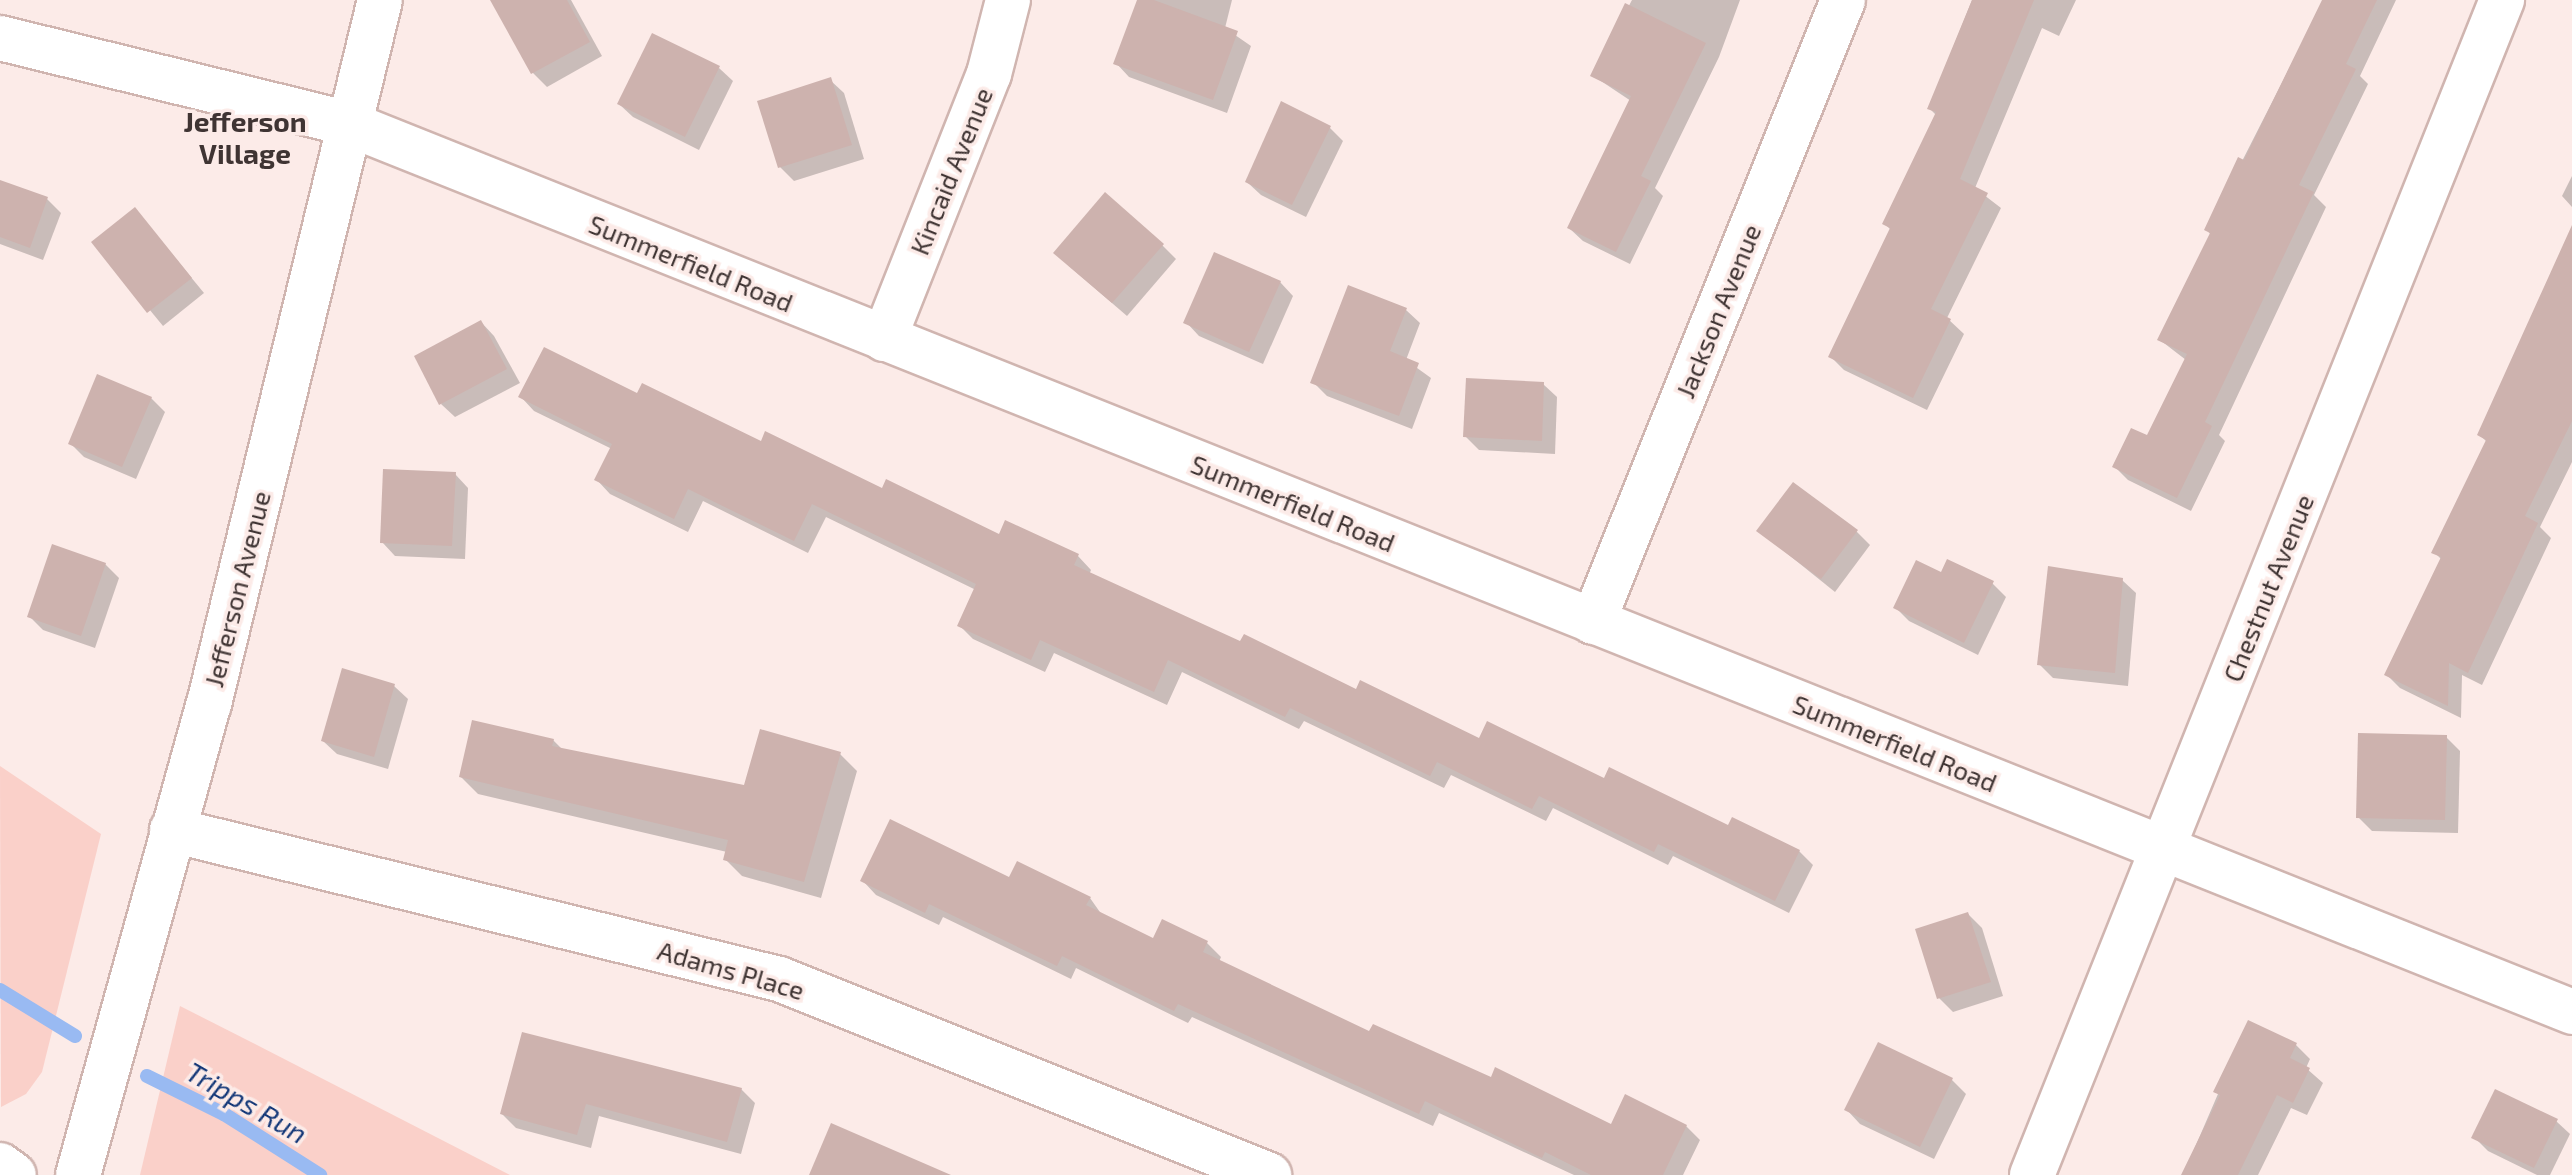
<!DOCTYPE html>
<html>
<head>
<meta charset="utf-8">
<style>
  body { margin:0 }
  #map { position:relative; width:2572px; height:1175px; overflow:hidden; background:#fcebe8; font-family:"Exo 2",sans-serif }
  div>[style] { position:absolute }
  .green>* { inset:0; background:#fad0c9 }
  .shadow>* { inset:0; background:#0003 }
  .stream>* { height:14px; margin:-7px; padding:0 7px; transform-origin:7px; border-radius:7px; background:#99baf2 }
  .building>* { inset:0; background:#cdb2ae }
  .roads { filter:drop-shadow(2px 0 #d0b5b0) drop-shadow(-2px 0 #d0b5b0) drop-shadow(0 2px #d0b5b0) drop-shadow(0 -2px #d0b5b0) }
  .street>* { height:44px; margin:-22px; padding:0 22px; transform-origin:22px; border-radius:22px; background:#fff }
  span { translate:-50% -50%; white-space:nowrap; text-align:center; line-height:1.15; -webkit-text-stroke:7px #fcebe8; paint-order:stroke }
  .street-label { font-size:26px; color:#3f3433 }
  .neighbourhood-label { font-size:28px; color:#3f3433; font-weight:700 }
  .water-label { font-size:28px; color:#143878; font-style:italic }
</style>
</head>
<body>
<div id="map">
  <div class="green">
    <div style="clip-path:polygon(0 766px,101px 834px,42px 1072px,26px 1094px,1px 1107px)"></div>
    <div style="clip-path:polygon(180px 1006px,253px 1043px,510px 1175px,140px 1175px)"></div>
  </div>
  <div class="shadow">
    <div style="clip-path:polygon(516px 0,571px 0,602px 56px,547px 87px,533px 73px,498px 10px)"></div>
    <div style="clip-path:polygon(1139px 0,1232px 0,1225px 28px,1251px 46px,1227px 113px,1129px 77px,1116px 63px)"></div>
    <div style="clip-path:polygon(1632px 0,1740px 0,1719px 57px,1655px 188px,1663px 196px,1630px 264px,1583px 241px,1569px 228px,1631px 101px,1592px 75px)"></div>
    <div style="clip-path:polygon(1972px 0,2076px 0,2059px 36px,2042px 28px,1975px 188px,2001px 208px,1947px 318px,1964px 334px,1927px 410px,1844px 370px,1830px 356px,1891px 230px,1884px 223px,1937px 116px,1929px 108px)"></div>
    <div style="clip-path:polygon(2324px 0,2396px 0,2360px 76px,2368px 84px,2314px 195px,2326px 207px,2219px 435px,2225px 441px,2191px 511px,2128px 480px,2114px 466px,2148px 438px,2186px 360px,2160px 340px,2211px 235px,2207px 230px)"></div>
    <div style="clip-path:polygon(719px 68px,733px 81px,699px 150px,633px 117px,619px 104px)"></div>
    <div style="clip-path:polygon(830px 80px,844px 93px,864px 159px,794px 181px,780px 167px)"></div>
    <div style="clip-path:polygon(1329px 127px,1343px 141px,1306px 217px,1261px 195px,1247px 182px)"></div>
    <div style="clip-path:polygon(2572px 176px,2572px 207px,2562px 196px)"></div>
    <div style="clip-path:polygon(0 182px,47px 199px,61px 213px,43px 260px,0 244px)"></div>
    <div style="clip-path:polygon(135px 209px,204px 293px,163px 326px,94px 242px)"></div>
    <div style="clip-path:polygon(2572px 231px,2572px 462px,2540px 527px,2551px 538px,2482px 685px,2462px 675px,2461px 718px,2400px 688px,2386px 674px,2442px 560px,2434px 552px,2487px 442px,2480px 435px)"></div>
    <div style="clip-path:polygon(1162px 245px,1176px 259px,1127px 316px,1069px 266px)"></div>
    <div style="clip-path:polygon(1280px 282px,1293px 296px,1263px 364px,1199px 336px,1186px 322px)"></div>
    <div style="clip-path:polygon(1406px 310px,1420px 323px,1406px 360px,1431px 378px,1412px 429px,1327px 396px,1313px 382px)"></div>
    <div style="clip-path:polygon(481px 322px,494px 336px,520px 383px,455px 417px,441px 404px)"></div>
    <div style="clip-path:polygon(1543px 384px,1557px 397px,1555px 454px,1479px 450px,1465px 436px)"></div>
    <div style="clip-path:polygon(638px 396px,1000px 536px,1078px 556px,1091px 570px,1089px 575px,1241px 644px,1480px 741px,1799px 851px,1813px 865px,1789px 913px,1673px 856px,1668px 865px,1553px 808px,1546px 821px,1451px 775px,1444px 788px,1304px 721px,1299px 729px,1182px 672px,1167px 705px,1054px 653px,1045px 672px,973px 639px,959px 625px,976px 590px,826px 517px,808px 553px,703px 501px,688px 532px,610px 494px,597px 480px,612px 449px,534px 411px,521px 397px)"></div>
    <div style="clip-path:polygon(151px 398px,165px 412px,136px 479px,84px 457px,70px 443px)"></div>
    <div style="clip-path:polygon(455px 474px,468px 488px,465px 559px,395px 556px,382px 542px)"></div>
    <div style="clip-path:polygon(1759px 531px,1856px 531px,1870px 545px,1835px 592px)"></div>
    <div style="clip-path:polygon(105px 564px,119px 578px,95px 648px,43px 630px,29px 616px)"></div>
    <div style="clip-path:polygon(2122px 580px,2136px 593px,2128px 686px,2053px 678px,2039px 664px)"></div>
    <div style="clip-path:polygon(1992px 583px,2006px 597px,1978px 655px,1909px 621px,1895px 607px)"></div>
    <div style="clip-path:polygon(394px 686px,408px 699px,388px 769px,337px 754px,323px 741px)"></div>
    <div style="clip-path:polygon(2446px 737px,2460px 751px,2458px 833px,2372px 831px,2358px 817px)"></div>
    <div style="clip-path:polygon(553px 740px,563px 750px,745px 788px,840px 754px,857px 771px,821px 898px,742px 876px,725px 859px,727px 852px,478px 794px,461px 777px)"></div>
    <div style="clip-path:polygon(1010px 879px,1090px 898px,1102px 915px,1154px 940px,1163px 921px,1207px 943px,1221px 957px,1219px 962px,1370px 1034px,1612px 1126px,1686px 1126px,1700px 1140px,1683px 1175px,1574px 1175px,1439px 1113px,1433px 1126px,1192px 1017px,1188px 1023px,1076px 968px,1071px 979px,943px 917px,939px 925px,876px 895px,863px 881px)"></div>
    <div style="clip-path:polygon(1968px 914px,1982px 928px,2003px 996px,1953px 1012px,1939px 998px)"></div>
    <div style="clip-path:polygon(2249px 1022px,2296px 1045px,2310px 1059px,2306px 1068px,2323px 1083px,2307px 1115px,2291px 1108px,2258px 1175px,2183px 1175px)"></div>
    <div style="clip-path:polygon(523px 1035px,741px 1089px,755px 1103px,741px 1154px,599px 1116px,591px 1148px,516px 1128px,502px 1114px)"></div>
    <div style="clip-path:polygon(1879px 1044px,1952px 1080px,1966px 1094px,1934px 1159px,1860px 1124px,1847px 1110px)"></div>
    <div style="clip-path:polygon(2556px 1121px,2570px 1134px,2550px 1175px,2537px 1175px,2488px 1151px,2474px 1137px)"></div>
  </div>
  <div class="stream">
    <div style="left:0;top:990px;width:88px;rotate:31.5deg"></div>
    <div style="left:147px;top:1076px;width:86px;rotate:26.3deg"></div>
    <div style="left:224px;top:1114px;width:114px;rotate:32.4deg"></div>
  </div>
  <div class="building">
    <div style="clip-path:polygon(490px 0,567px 0,590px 42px,531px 74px)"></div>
    <div style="clip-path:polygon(1137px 0,1154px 0,1238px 31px,1213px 100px,1113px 64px)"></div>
    <div style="clip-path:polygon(1972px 0,2034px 0,1960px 179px,1988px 193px,1931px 309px,1951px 319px,1913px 398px,1828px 357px,1890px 228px,1882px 224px,1936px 112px,1927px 109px)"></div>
    <div style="clip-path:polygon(2322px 0,2377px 0,2346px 64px,2356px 69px,2299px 185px,2314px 192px,2205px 422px,2212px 426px,2177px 498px,2112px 467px,2131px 428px,2147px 435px,2187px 354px,2157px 340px,2210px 233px,2204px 230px,2238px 157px,2244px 160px)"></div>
    <div style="clip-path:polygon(1625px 3px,1706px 43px,1641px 176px,1651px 181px,1616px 252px,1567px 228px,1631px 96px,1590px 76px)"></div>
    <div style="clip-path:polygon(652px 33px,720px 66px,685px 137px,617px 104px)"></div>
    <div style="clip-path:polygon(831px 77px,852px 145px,778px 168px,757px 101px)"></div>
    <div style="clip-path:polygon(1281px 101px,1331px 126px,1292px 205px,1245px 182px)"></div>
    <div style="clip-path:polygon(0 180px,48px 197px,30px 248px,0 237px)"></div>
    <div style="clip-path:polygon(1105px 192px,1164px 244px,1112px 303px,1053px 253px)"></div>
    <div style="clip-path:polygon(135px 207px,192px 278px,147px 313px,91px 242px)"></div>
    <div style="clip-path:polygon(2572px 225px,2572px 421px,2525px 516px,2538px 523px,2468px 673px,2449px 663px,2448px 706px,2384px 675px,2441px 557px,2431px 553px,2486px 440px,2477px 435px)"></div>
    <div style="clip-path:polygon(1214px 252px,1281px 281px,1249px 352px,1183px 323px)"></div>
    <div style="clip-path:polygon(1348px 285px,1407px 308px,1390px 351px,1419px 363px,1399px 416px,1310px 383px)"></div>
    <div style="clip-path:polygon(481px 320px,507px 369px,439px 405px,414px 356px)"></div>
    <div style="clip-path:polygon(544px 347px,637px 393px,642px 383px,761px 441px,765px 431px,882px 488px,886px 479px,999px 534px,1005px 520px,1079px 554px,1074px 565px,1240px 641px,1244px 634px,1356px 689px,1360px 680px,1479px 738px,1487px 721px,1604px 778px,1609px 767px,1728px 825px,1732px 817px,1800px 850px,1775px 901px,1658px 844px,1654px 852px,1539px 796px,1532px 809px,1437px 762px,1430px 776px,1290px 708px,1285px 717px,1168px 660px,1154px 692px,1040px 640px,1031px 660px,957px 626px,976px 584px,812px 504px,794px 541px,688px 489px,674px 519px,594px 480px,612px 444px,518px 397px)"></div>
    <div style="clip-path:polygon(97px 374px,152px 397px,122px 467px,68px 444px)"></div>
    <div style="clip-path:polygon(1466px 378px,1544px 382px,1542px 441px,1463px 437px)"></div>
    <div style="clip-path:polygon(383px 469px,456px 472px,452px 546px,380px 543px)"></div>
    <div style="clip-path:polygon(1793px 482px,1858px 530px,1821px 579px,1756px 531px)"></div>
    <div style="clip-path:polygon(52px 544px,106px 563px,81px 636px,27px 617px)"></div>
    <div style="clip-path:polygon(1947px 559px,1994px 581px,1964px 643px,1893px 608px,1916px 560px,1941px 572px)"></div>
    <div style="clip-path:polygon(2048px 566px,2123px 578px,2115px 673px,2037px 665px)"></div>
    <div style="clip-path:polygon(342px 668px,395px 684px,374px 757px,321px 741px)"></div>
    <div style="clip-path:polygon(472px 720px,554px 739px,552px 746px,744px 785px,760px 729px,841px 752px,804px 882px,723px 860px,728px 840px,459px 777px)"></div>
    <div style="clip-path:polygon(2358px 733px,2447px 735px,2445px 820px,2356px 818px)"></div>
    <div style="clip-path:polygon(890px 819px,1009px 877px,1017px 861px,1091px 897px,1086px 905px,1153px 938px,1162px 919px,1208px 941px,1203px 952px,1369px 1031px,1373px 1024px,1491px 1077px,1495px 1067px,1611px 1124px,1625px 1094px,1687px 1125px,1663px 1175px,1591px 1175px,1545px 1152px,1542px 1158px,1425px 1101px,1419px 1114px,1178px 1004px,1174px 1011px,1062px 956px,1057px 966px,929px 904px,925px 913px,860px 881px)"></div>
    <div style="clip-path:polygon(1968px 912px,1991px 982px,1937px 999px,1915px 929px)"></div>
    <div style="clip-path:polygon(2248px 1020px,2297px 1043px,2290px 1058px,2310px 1068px,2293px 1103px,2277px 1095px,2238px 1175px,2181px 1175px,2220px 1095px,2213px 1092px)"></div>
    <div style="clip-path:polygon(522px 1032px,742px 1088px,727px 1142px,586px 1104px,577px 1135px,500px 1114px)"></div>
    <div style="clip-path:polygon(1878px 1042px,1953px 1078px,1920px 1147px,1844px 1110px)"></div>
    <div style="clip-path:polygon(2495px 1089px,2558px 1119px,2534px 1168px,2471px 1138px)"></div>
    <div style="clip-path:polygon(831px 1123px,951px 1175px,809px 1175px)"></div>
  </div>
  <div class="roads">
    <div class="street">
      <div style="left:0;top:38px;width:359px;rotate:13.8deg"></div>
      <div style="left:349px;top:124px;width:2394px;rotate:21.77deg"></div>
      <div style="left:884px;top:339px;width:285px;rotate:-68.4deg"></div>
      <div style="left:989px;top:74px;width:76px;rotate:-75.6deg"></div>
      <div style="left:1593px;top:622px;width:670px;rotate:-68.1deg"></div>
      <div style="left:172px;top:830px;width:625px;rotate:13.79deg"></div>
      <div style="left:779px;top:979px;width:528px;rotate:21.8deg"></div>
      <div style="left:0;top:1165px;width:17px;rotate:36deg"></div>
      <div style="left:78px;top:1175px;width:489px;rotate:-74.5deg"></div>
      <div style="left:209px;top:704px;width:724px;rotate:-76.35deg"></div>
      <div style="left:2032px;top:1175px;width:1266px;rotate:-68.2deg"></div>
    </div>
  </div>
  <div class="street-label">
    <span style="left:951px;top:171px;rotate:-68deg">Kincaid Avenue</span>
    <span style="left:691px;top:263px;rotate:22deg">Summerfield Road</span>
    <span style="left:1718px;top:311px;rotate:-68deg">Jackson Avenue</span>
    <span style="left:1293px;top:503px;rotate:22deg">Summerfield Road</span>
    <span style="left:2268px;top:588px;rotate:-68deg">Chestnut Avenue</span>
    <span style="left:237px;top:589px;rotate:-76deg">Jefferson Avenue</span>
    <span style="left:1895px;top:743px;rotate:22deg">Summerfield Road</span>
    <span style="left:731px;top:970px;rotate:16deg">Adams Place</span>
  </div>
  <div class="neighbourhood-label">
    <span style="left:245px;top:137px">Jefferson<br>Village</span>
  </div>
  <div class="water-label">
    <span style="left:247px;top:1102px;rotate:30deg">Tripps Run</span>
  </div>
</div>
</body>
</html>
